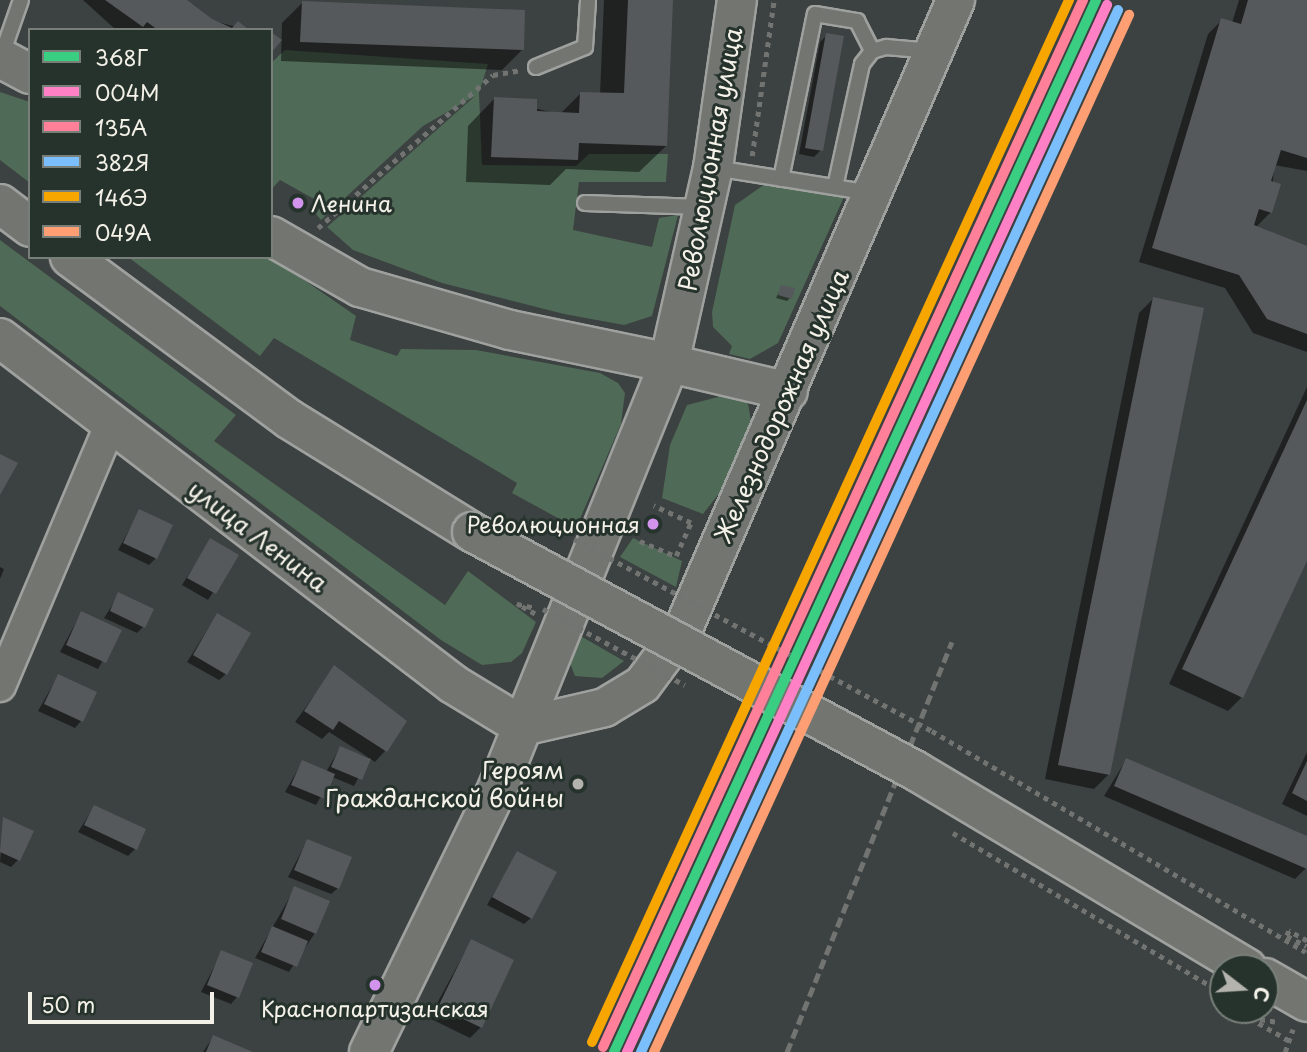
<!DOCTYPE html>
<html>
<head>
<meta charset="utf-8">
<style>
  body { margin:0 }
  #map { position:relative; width:1307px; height:1052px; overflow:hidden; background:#3c4141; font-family:"Playpen Sans",sans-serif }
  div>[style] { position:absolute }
  .green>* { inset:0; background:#4f6a56 }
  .shadow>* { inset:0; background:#0007 }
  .building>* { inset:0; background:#56595b }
  .path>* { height:4.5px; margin-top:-2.25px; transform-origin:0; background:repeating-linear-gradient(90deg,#717471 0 5px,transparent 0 10px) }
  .roads { filter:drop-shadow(2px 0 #9fa19f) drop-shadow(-2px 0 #9fa19f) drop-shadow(0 2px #9fa19f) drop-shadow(0 -2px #9fa19f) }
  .service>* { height:14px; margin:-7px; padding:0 7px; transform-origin:7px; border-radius:7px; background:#737570 }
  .minor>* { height:30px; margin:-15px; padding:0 15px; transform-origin:15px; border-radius:15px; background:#737570 }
  .tertiary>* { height:37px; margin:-18.5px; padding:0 18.5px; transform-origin:18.5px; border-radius:18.5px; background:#737570 }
  .secondary>* { height:38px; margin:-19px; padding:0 19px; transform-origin:19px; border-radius:19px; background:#737570 }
  .rail>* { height:5px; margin-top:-2.5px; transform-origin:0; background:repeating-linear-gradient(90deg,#717471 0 10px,transparent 0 15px) }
  .path-bridge>* { height:4.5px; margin-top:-2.25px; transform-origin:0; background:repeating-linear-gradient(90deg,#717471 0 5px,transparent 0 10px) }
  .bridges { filter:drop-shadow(2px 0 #9fa19f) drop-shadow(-2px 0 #9fa19f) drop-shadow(0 2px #9fa19f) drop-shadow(0 -2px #9fa19f) }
  .secondary-bridge>* { height:38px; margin:-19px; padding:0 19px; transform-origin:19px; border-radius:19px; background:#737570 }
  .rail-1>* { height:10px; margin:-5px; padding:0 5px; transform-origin:5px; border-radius:5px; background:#3ace82 }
  .rail-2>* { height:10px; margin:-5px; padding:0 5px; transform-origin:5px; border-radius:5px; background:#ff80c5 }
  .rail-3>* { height:10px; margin:-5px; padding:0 5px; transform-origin:5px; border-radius:5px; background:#ff8098 }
  .rail-4>* { height:10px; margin:-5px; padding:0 5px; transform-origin:5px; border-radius:5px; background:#7abffc }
  .rail-5>* { height:10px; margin:-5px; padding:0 5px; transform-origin:5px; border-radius:5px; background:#f7a600 }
  .rail-6>* { height:10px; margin:-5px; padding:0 5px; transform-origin:5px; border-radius:5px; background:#fd9f72 }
  .dots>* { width:19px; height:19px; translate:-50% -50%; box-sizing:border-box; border:4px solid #26332d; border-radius:50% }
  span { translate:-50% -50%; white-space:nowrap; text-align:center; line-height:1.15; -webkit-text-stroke:6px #26332d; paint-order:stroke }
  .bus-label { font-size:22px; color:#f4f1e8 }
  .left { translate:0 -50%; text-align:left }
  .right { translate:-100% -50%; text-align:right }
  .street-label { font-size:24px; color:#f4f1e8 }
  .poi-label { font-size:24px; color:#f4f1e8 }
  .legend { position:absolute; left:28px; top:28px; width:245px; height:231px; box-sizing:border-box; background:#26332d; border:2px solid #787f78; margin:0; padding:9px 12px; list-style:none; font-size:21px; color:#f4f1e8 }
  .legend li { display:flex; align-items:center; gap:14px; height:35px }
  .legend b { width:35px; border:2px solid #787f78 }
  .north { position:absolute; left:1209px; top:954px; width:70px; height:70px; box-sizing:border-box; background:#26332d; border:2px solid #787f78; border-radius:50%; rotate:107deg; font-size:19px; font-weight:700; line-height:28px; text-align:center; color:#f4f1e8 }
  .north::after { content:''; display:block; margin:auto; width:24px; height:32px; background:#b4b3ae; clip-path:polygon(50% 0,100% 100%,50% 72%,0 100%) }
  .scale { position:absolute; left:28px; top:992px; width:186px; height:32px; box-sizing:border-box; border:4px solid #f4f1e8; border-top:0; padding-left:9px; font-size:21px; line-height:24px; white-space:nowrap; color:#f4f1e8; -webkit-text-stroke:5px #26332d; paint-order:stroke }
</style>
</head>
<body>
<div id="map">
  <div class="green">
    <div style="clip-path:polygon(285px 50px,488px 64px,479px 93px,482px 165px,576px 166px,589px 154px,668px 154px,666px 182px,579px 182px,573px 230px,652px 247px,659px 218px,678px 215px,652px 316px,624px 325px,564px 314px,442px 283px,353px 250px,327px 227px,475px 96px,423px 126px,321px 220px,316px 214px,323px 204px,280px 180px,271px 190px,271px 63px)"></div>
    <div style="clip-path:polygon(0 92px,30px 102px,30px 183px,0 160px)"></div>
    <div style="clip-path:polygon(768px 182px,844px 197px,778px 343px,750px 359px,729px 354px,732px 346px,713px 327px,712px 312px,735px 205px)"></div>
    <div style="clip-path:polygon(0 240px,236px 415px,214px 441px,445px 605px,468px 571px,536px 622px,522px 653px,511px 662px,482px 665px,441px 640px,0 306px)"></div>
    <div style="clip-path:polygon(128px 257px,271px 257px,356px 316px,350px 340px,397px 356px,401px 349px,476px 350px,600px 373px,618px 383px,625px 393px,621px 424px,576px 528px,512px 493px,517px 483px,274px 338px,260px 356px)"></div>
    <div style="clip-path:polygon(721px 387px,748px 404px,752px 426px,736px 472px,703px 514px,662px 498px,670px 445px,687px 405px,718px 397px)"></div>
    <div style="clip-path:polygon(633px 538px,682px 561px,676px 587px,620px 557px)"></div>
    <div style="clip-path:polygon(577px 634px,624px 661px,602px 678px,575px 676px,568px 658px)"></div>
  </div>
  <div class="shadow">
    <div style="clip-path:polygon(83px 0,184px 0,211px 20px,247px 30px,116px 30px)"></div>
    <div style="clip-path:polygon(604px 0,671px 0,666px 146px,639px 172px,566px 169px,550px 185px,466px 182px,468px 126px,494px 99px,560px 114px,581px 93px,600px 94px)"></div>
    <div style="clip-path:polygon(1239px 0,1307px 0,1307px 171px,1274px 165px,1271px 212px,1255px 228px,1307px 248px,1307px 352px,1253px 333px,1225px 288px,1139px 262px,1208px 34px,1222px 20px,1232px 23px)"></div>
    <div style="clip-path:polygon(302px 3px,522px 50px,502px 70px,281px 61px,282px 23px)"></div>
    <div style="clip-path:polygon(827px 35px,821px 150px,814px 157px,799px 154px,820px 42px)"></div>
    <div style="clip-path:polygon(782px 286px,790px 298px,787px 301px,776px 298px)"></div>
    <div style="clip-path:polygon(1153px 299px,1202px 309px,1108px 775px,1094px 789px,1045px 779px,1139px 313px)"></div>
    <div style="clip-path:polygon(1307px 387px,1307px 557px,1242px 697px,1228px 711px,1169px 684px)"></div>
    <div style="clip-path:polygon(139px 512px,156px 558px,149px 565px,118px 550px)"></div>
    <div style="clip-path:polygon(210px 541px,236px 556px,208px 600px,182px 585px)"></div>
    <div style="clip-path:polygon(0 567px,4px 569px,0 579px)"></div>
    <div style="clip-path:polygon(119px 595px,143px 627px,137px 633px,104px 618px)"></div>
    <div style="clip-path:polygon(81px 613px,119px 631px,98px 669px,60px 652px)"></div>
    <div style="clip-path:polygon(217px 615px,226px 674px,219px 680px,187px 662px)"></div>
    <div style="clip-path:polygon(335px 667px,405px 722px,385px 751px,375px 762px,369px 758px,354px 786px,332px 777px,316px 805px,285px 792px,302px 762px,326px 772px,340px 748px,368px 757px,329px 732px,322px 739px,295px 722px)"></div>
    <div style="clip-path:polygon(58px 676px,81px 721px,75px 728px,38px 711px)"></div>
    <div style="clip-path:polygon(1307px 752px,1307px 816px,1282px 804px)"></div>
    <div style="clip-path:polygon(1126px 760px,1307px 838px,1306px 868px,1295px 879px,1104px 796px)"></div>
    <div style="clip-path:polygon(94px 807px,135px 849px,128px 856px,78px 832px)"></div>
    <div style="clip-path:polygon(4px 819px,18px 860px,11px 867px,0 862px)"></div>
    <div style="clip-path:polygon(307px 841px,338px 888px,331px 894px,288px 877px)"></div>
    <div style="clip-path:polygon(517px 853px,531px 918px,524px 924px,487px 905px)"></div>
    <div style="clip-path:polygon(295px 888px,315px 933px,289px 972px,255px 958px)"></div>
    <div style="clip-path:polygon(471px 941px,481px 1027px,470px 1038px,429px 1018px)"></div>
    <div style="clip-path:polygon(222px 952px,237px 997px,231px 1004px,201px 992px)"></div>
    <div style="clip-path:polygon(213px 1037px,249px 1052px,203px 1052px)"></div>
  </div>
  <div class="building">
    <div style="clip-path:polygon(105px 0,187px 0,212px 19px,232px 28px,238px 21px,249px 30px,158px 30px,147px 22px,143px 27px)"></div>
    <div style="clip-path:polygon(628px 0,673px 0,667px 146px,579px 143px,578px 160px,491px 157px,494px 97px,537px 99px,537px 111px,579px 113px,580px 92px,624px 93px)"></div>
    <div style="clip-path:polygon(1248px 0,1307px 0,1307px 158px,1281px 150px,1271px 181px,1281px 184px,1272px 213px,1259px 209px,1254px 225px,1307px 246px,1307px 334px,1267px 319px,1239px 275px,1152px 248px,1221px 18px,1241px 24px)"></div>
    <div style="clip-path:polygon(302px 1px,525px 10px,524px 50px,300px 42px)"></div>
    <div style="clip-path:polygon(271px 32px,282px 40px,271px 53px)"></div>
    <div style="clip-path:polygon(826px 33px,844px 36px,823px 151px,805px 148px)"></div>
    <div style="clip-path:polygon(781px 285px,795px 288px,792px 299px,778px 295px)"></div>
    <div style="clip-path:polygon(1153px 297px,1204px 308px,1110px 775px,1058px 765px)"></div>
    <div style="clip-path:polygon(1307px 400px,1307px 561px,1243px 698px,1182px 669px)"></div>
    <div style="clip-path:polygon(0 454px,18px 463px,0 495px)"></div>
    <div style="clip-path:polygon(139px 509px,173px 525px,157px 559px,123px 543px)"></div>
    <div style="clip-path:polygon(210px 538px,239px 555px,216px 594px,187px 578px)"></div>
    <div style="clip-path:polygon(118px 592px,154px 609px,145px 628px,110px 611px)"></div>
    <div style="clip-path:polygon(81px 611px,122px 630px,106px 663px,66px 645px)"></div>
    <div style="clip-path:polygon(217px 613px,251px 633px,227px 675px,193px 655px)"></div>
    <div style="clip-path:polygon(334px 665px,407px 721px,387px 752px,339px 721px,333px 730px,304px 711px)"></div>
    <div style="clip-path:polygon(58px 674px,97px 692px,83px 722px,44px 704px)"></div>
    <div style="clip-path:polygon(340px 746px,371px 759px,362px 780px,331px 767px)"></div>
    <div style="clip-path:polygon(1126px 758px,1307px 836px,1307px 869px,1114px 786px)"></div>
    <div style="clip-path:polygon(302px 760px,335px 774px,325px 799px,291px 785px)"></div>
    <div style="clip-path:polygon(1307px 761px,1307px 801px,1292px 793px)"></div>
    <div style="clip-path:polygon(94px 805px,146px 829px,137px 850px,84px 825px)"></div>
    <div style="clip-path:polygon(3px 817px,34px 831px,20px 861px,0 852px)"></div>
    <div style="clip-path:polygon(307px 839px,352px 857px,339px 889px,294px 870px)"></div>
    <div style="clip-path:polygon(517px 851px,557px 872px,532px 919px,492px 897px)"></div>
    <div style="clip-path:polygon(294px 886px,330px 901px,316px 934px,281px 919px)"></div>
    <div style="clip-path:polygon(272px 926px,308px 941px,297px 967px,261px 952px)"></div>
    <div style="clip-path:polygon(471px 939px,514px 960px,482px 1028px,438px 1007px)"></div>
    <div style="clip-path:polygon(221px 950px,253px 963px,239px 998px,207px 985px)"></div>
    <div style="clip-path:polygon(213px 1035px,253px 1052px,206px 1052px)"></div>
  </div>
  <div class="path">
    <div style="left:752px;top:156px;width:158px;rotate:-82deg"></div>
    <div style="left:318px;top:228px;width:232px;rotate:-41.2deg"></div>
    <div style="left:493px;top:75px;width:27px;rotate:-10deg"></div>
    <div style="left:569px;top:533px;width:17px;rotate:-152deg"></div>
    <div style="left:554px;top:525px;width:16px;rotate:11deg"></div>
    <div style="left:640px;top:541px;width:39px;rotate:23deg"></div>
    <div style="left:676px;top:556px;width:36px;rotate:-66deg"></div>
    <div style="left:691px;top:523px;width:41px;rotate:-155.3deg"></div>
    <div style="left:535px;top:614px;width:21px;rotate:-151deg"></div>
    <div style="left:517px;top:604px;width:19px;rotate:12deg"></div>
    <div style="left:1307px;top:941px;width:21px;rotate:-151deg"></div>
    <div style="left:1289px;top:931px;width:5px;rotate:112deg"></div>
    <div style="left:1287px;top:936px;width:22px;rotate:27deg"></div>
    <div style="left:1306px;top:952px;width:1px;rotate:-45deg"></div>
    <div style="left:1275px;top:1022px;width:25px;rotate:-171deg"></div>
    <div style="left:1250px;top:1018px;width:44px;rotate:30.1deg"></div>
    <div style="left:1285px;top:1052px;width:24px;rotate:-71deg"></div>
  </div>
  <div class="roads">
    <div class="service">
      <div style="left:1px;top:57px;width:60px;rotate:-70.7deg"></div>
      <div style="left:536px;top:67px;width:53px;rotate:-22.2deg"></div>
      <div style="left:585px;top:47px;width:47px;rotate:-86.3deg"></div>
      <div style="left:715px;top:168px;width:158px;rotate:9.1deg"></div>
      <div style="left:781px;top:179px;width:168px;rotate:-78.4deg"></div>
      <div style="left:815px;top:14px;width:43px;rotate:9.5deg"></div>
      <div style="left:857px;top:21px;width:34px;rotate:63deg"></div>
      <div style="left:835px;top:187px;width:126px;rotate:-77.6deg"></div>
      <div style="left:862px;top:64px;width:16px;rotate:-52deg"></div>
      <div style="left:872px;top:51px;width:15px;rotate:-16deg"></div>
      <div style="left:886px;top:47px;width:46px;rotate:5deg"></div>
      <div style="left:585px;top:203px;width:118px;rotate:1.9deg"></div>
    </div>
    <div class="minor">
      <div style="left:0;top:686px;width:285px;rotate:-67.1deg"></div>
    </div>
    <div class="tertiary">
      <div style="left:669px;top:363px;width:122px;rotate:13.2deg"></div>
      <div style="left:522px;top:726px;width:84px;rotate:-13deg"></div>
      <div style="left:604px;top:707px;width:44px;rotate:-31.2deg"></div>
      <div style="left:642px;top:684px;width:67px;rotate:-53.5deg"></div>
      <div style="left:682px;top:630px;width:687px;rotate:-66.57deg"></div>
    </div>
    <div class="secondary">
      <div style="left:0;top:58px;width:34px;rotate:28deg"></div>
      <div style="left:0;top:204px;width:38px;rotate:37deg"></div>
      <div style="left:271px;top:236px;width:103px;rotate:29.8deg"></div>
      <div style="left:360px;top:287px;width:156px;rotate:16deg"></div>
      <div style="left:510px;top:330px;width:162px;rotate:11.7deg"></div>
      <div style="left:70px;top:257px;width:272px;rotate:36.5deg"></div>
      <div style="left:289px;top:419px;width:215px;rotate:31.7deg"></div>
      <div style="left:0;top:338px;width:570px;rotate:37.37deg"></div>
      <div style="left:453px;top:684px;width:81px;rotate:31.3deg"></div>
      <div style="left:369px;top:1052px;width:295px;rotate:-64deg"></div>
      <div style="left:498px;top:787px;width:457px;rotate:-68deg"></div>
      <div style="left:669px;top:363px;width:200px;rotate:-77.3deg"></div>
      <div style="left:713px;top:168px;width:170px;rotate:-81.9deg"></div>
    </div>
  </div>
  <div class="rail">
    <div style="left:787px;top:1052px;width:442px;rotate:-68.1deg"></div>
  </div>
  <div class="path-bridge">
    <div style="left:574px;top:539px;width:406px;rotate:28.2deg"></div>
    <div style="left:932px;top:731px;width:434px;rotate:30.6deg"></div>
    <div style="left:543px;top:609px;width:161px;rotate:28.2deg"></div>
    <div style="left:953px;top:833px;width:306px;rotate:30.7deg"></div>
  </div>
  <div class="bridges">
    <div class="secondary-bridge">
      <div style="left:472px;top:532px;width:504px;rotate:28.29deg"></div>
      <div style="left:916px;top:771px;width:385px;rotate:30.8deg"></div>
      <div style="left:1265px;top:978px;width:48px;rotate:29.7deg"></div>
    </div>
  </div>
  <div class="rail-1">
    <div style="left:614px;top:1052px;width:1157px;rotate:-65.38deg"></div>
  </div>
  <div class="rail-2">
    <div style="left:627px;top:1052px;width:1152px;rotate:-65.37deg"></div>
  </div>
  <div class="rail-3">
    <div style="left:603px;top:1047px;width:1152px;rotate:-65.37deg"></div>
  </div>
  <div class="rail-4">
    <div style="left:641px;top:1052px;width:1146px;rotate:-65.4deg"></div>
  </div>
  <div class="rail-5">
    <div style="left:592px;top:1042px;width:1146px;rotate:-65.4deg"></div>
  </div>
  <div class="rail-6">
    <div style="left:654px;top:1052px;width:1141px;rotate:-65.39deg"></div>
  </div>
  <div class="dots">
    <div style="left:298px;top:203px;background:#d193ec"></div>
    <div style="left:653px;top:524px;background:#d193ec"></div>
    <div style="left:578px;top:784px;background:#b4b3ae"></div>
    <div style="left:375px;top:985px;background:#d193ec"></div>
  </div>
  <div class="bus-label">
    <span class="left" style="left:311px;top:203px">Ленина</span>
    <span class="right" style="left:640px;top:524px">Революционная</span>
    <span style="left:375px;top:1008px">Краснопартизанская</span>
  </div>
  <div class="street-label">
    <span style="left:710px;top:159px;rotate:-80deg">Революционная улица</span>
    <span style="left:781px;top:406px;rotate:-66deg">Железнодорожная улица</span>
    <span style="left:258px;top:536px;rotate:37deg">улица Ленина</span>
  </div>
  <div class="poi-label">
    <span class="right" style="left:564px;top:784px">Героям<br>Гражданской войны</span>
  </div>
  <ul class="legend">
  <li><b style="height:9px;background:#3ace82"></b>368Г</li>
  <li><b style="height:9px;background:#ff80c5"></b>004М</li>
  <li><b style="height:9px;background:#ff8098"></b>135А</li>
  <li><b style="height:9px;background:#7abffc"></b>382Я</li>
  <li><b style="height:9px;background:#f7a600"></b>146Э</li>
  <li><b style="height:9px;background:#fd9f72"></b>049А</li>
  </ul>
  <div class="north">С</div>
  <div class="scale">50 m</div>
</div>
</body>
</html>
